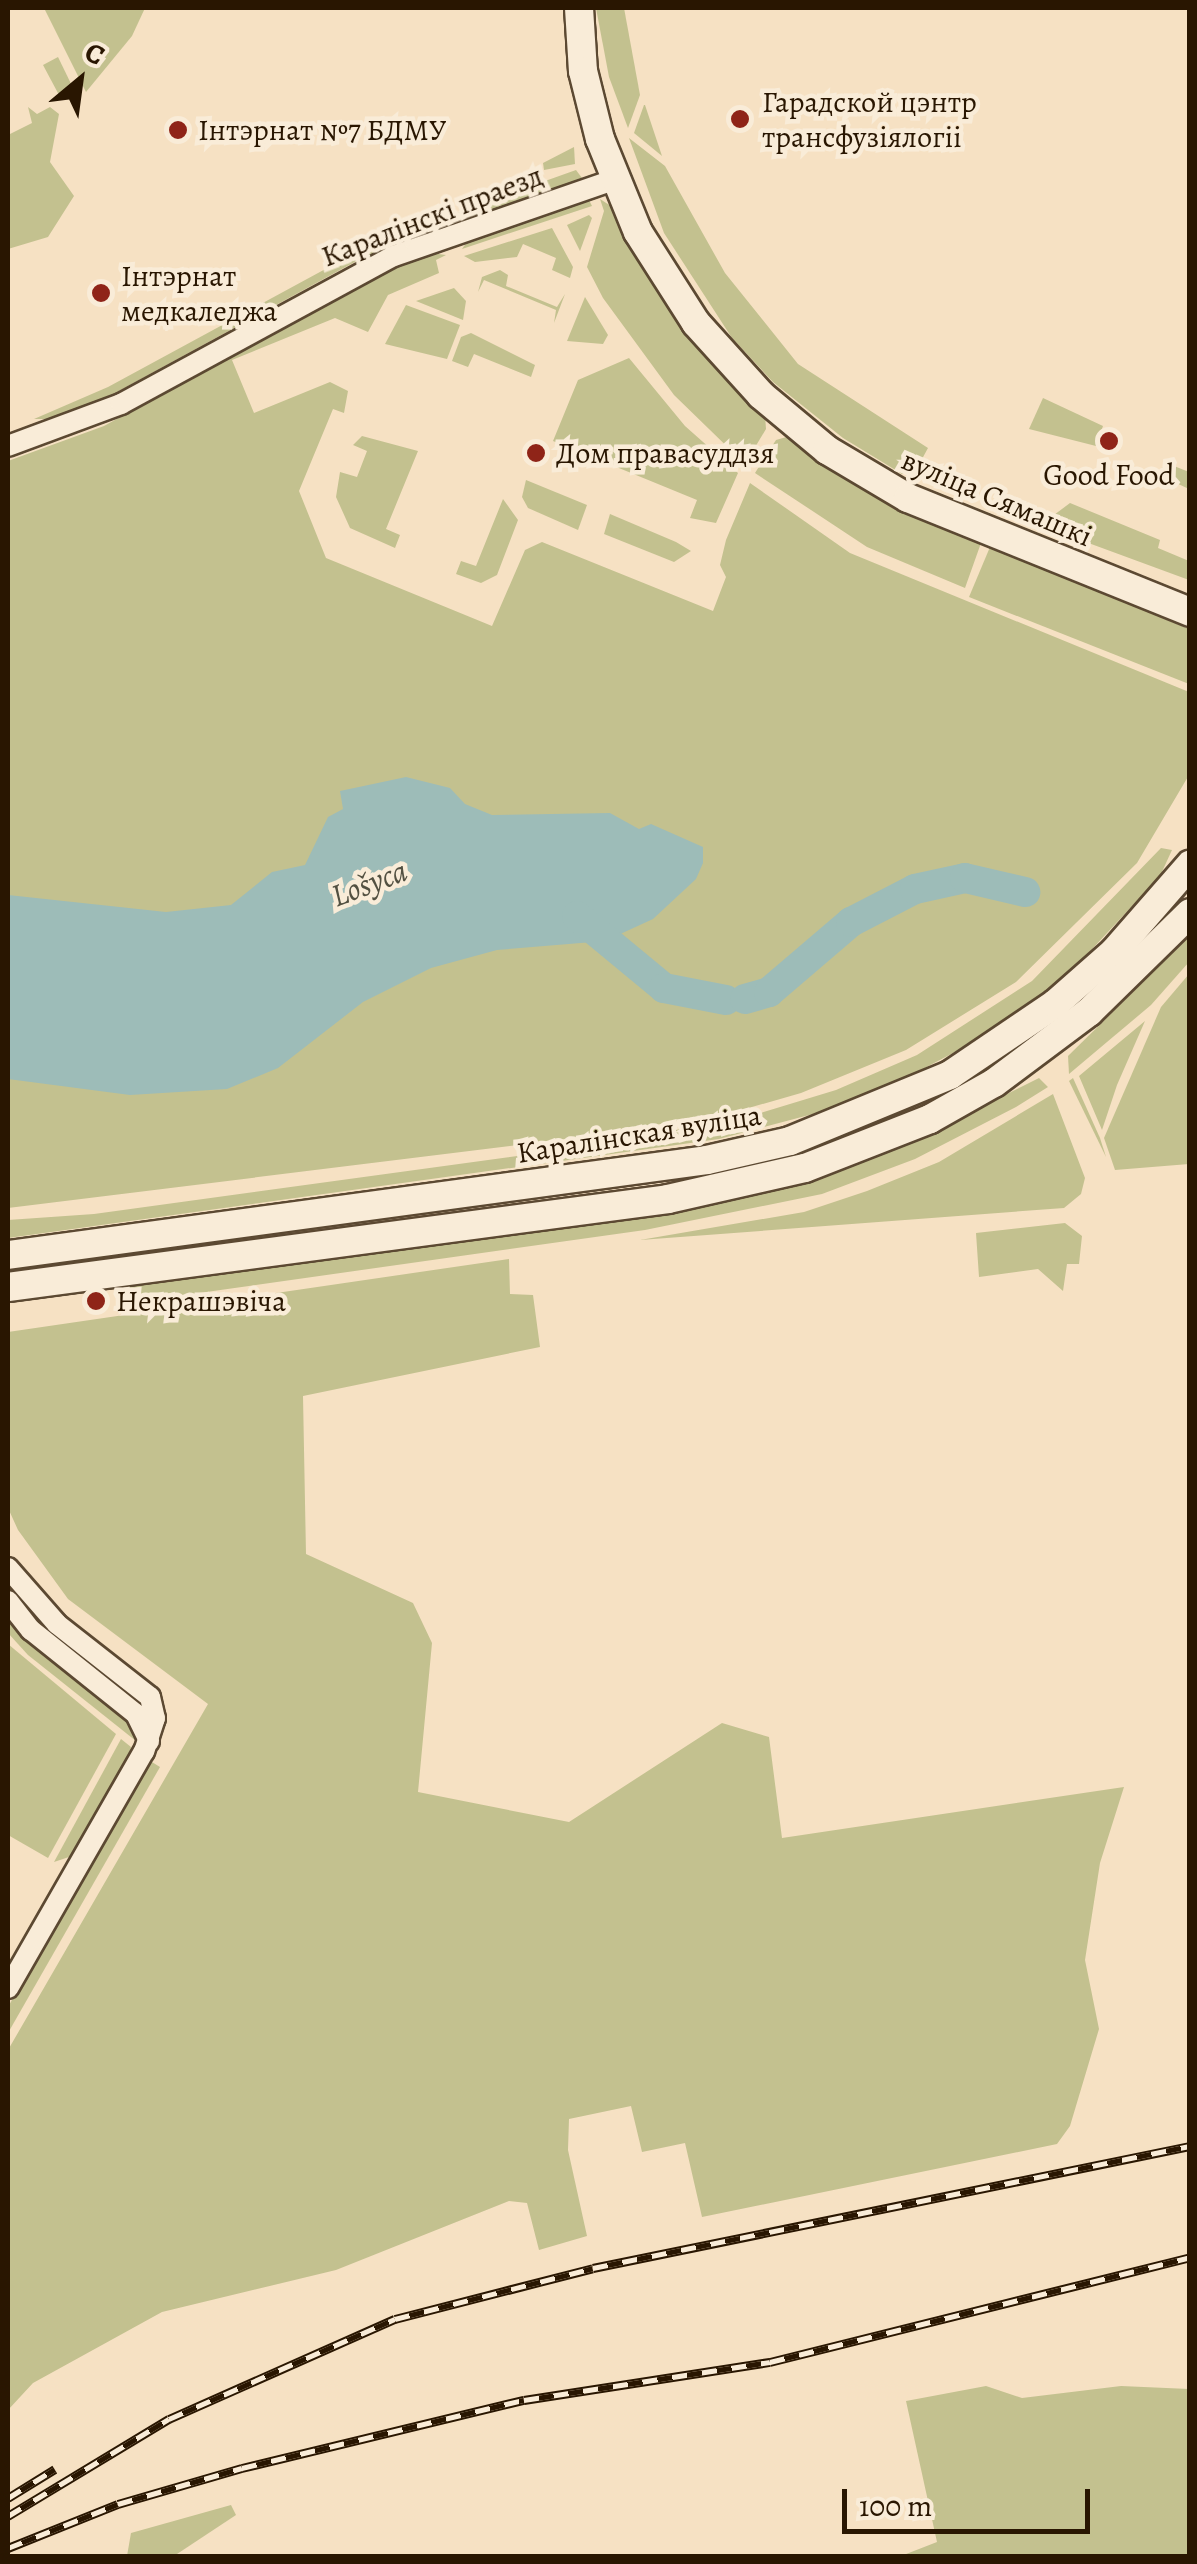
<!DOCTYPE html>
<html>
<head>
<meta charset="utf-8">
<style>
  body { margin:0 }
  #map { position:relative; width:1197px; height:2564px; overflow:hidden; background:#f6e1c3; font-family:Alegreya,serif }
  div>[style] { position:absolute }
  .green>* { inset:0; background:#c3c18f }
  .water>* { inset:0; background:#9dbcb8 }
  .river>* { height:30px; margin:-15px; padding:0 15px; transform-origin:15px; border-radius:15px; background:#9dbcb8 }
  .roads { filter:drop-shadow(2px 0 #5c4932) drop-shadow(-2px 0 #5c4932) drop-shadow(0 2px #5c4932) drop-shadow(0 -2px #5c4932) }
  .street>* { height:20px; margin:-10px; padding:0 10px; transform-origin:10px; border-radius:10px; background:#f9ecd8 }
  .secondary>* { height:28px; margin:-14px; padding:0 14px; transform-origin:14px; border-radius:14px; background:#f9ecd8 }
  .rail>* { height:9px; margin-top:-4.5px; transform-origin:0; background:repeating-linear-gradient(90deg,#f9ecd8 0 15px,#291601 0 30px); box-sizing:border-box; border-block:2px solid #291601 }
  .dots>* { width:28px; height:28px; translate:-50% -50%; box-sizing:border-box; border:5px solid #f9ecd8; border-radius:50% }
  span { translate:-50% -50%; white-space:nowrap; text-align:center; line-height:1.15; -webkit-text-stroke:9px #f9ecd8; paint-order:stroke }
  .poi-label { font-size:30px; color:#291601 }
  .left { translate:0 -50%; text-align:left }
  .street-label { font-size:30px; color:#291601 }
  .water-label { font-size:32px; color:#525041; font-style:italic }
  .frame { position:absolute; inset:0; border:10px solid #291601; pointer-events:none }
  .north { position:absolute; left:30px; top:30px; width:100px; height:100px; -webkit-text-stroke:8px #f9ecd8; paint-order:stroke; rotate:29deg; font-size:28px; font-weight:700; line-height:40px; text-align:center; color:#291601 }
  .north::after { content:''; display:block; margin:auto; width:35px; height:45px; background:#291601; clip-path:polygon(50% 0,100% 100%,50% 72%,0 100%) }
  .scale { position:absolute; left:842px; top:2489px; width:248px; height:45px; box-sizing:border-box; border:5px solid #291601; border-top:0; padding-left:12px; font-size:30px; line-height:35px; white-space:nowrap; color:#291601; -webkit-text-stroke:8px #f9ecd8; paint-order:stroke }
</style>
</head>
<body>
<div id="map">
  <div class="green">
    <div style="clip-path:polygon(44px 8px,145px 8px,132px 36px,86px 92px)"></div>
    <div style="clip-path:polygon(596px 8px,624px 8px,640px 95px,628px 128px,609px 77px)"></div>
    <div style="clip-path:polygon(58px 57px,76px 94px,72px 100px,59px 95px,43px 65px)"></div>
    <div style="clip-path:polygon(644px 105px,645px 105px,662px 156px,634px 133px)"></div>
    <div style="clip-path:polygon(28px 107px,37px 114px,50px 107px,59px 114px,50px 162px,74px 196px,48px 237px,8px 249px,8px 135px,32px 123px)"></div>
    <div style="clip-path:polygon(629px 138px,665px 166px,725px 273px,798px 364px,928px 448px,916px 470px,902px 474px,843px 438px,773px 382px,732px 338px,664px 233px)"></div>
    <div style="clip-path:polygon(574px 147px,575px 164px,544px 170px,543px 163px)"></div>
    <div style="clip-path:polygon(576px 170px,582px 178px,362px 258px,115px 393px,54px 419px,34px 419px,108px 387px,377px 241px)"></div>
    <div style="clip-path:polygon(600px 199px,614px 208px,683px 329px,765px 415px,766px 429px,745px 464px,674px 395px,603px 298px,587px 267px,604px 211px)"></div>
    <div style="clip-path:polygon(589px 200px,592px 206px,462px 249px,469px 239px)"></div>
    <div style="clip-path:polygon(589px 215px,592px 218px,580px 251px,567px 225px)"></div>
    <div style="clip-path:polygon(552px 228px,573px 267px,570px 278px,552px 270px,556px 258px,523px 244px,517px 257px,475px 262px,464px 256px)"></div>
    <div style="clip-path:polygon(431px 253px,446px 255px,436px 260px,439px 273px,388px 295px,368px 332px,335px 318px,232px 360px,254px 413px,330px 382px,348px 391px,344px 413px,333px 409px,299px 491px,326px 558px,492px 626px,525px 550px,542px 542px,713px 611px,726px 577px,720px 565px,726px 540px,750px 483px,850px 553px,1189px 692px,1189px 775px,1137px 863px,1016px 982px,906px 1050px,801px 1093px,738px 1111px,583px 1137px,8px 1208px,8px 461px,104px 426px,362px 283px)"></div>
    <div style="clip-path:polygon(500px 270px,508px 275px,506px 286px,557px 307px,565px 294px,554px 323px,556px 310px,484px 280px,478px 292px,482px 277px)"></div>
    <div style="clip-path:polygon(454px 288px,466px 301px,463px 320px,416px 301px)"></div>
    <div style="clip-path:polygon(585px 297px,608px 335px,603px 344px,567px 341px)"></div>
    <div style="clip-path:polygon(406px 305px,460px 325px,447px 359px,385px 344px)"></div>
    <div style="clip-path:polygon(471px 333px,535px 365px,531px 377px,474px 354px,468px 367px,452px 361px,461px 337px)"></div>
    <div style="clip-path:polygon(629px 358px,685px 426px,738px 473px,716px 523px,690px 518px,697px 500px,553px 441px,578px 380px)"></div>
    <div style="clip-path:polygon(1043px 398px,1103px 426px,1096px 446px,1029px 429px)"></div>
    <div style="clip-path:polygon(362px 436px,418px 451px,386px 529px,400px 535px,395px 548px,350px 528px,336px 497px,340px 472px,357px 477px,367px 451px,353px 445px)"></div>
    <div style="clip-path:polygon(790px 436px,900px 508px,981px 543px,965px 588px,867px 547px,755px 473px,776px 440px)"></div>
    <div style="clip-path:polygon(1164px 462px,1189px 472px,1189px 489px,1161px 476px)"></div>
    <div style="clip-path:polygon(526px 480px,587px 505px,578px 530px,528px 508px,522px 497px)"></div>
    <div style="clip-path:polygon(503px 499px,518px 520px,497px 575px,481px 583px,456px 574px,461px 561px,476px 566px)"></div>
    <div style="clip-path:polygon(1070px 503px,1160px 540px,1158px 548px,1189px 561px,1189px 580px,1064px 534px,1054px 515px)"></div>
    <div style="clip-path:polygon(610px 514px,676px 542px,691px 551px,674px 562px,604px 534px)"></div>
    <div style="clip-path:polygon(990px 547px,1189px 629px,1189px 684px,969px 597px)"></div>
    <div style="clip-path:polygon(1161px 848px,1172px 850px,1160px 876px,1067px 976px,991px 1033px,862px 1101px,719px 1139px,8px 1238px,8px 1220px,94px 1214px,525px 1155px,741px 1119px,836px 1090px,917px 1055px,1032px 981px)"></div>
    <div style="clip-path:polygon(1189px 937px,1189px 962px,1151px 1005px,1069px 1074px,1068px 1056px)"></div>
    <div style="clip-path:polygon(1189px 974px,1189px 1164px,1115px 1170px,1104px 1138px,1161px 1007px)"></div>
    <div style="clip-path:polygon(1145px 1021px,1117px 1085px,1102px 1130px,1079px 1076px)"></div>
    <div style="clip-path:polygon(1039px 1078px,1048px 1087px,1016px 1107px,915px 1159px,822px 1194px,645px 1230px,128px 1303px,125px 1287px,771px 1191px,897px 1149px)"></div>
    <div style="clip-path:polygon(1073px 1078px,1100px 1138px,1106px 1157px,1069px 1081px)"></div>
    <div style="clip-path:polygon(1053px 1094px,1085px 1178px,1081px 1194px,1064px 1208px,640px 1240px,804px 1212px,867px 1191px,939px 1162px)"></div>
    <div style="clip-path:polygon(1065px 1223px,1082px 1236px,1079px 1264px,1067px 1264px,1063px 1291px,1038px 1269px,979px 1277px,976px 1233px)"></div>
    <div style="clip-path:polygon(509px 1259px,510px 1294px,533px 1295px,540px 1347px,303px 1396px,306px 1554px,413px 1603px,432px 1643px,418px 1792px,569px 1822px,722px 1723px,769px 1737px,782px 1838px,1124px 1787px,1100px 1863px,1085px 1960px,1099px 2029px,1070px 2126px,1057px 2144px,702px 2217px,685px 2143px,642px 2152px,631px 2106px,569px 2119px,568px 2150px,587px 2236px,539px 2250px,527px 2203px,509px 2201px,336px 2270px,162px 2312px,33px 2383px,8px 2410px,8px 2050px,208px 1704px,68px 1599px,18px 1530px,8px 1508px,8px 1332px)"></div>
    <div style="clip-path:polygon(8px 1611px,129px 1720px,136px 1741px,28px 1655px,8px 1633px)"></div>
    <div style="clip-path:polygon(8px 1644px,116px 1734px,48px 1858px,8px 1835px)"></div>
    <div style="clip-path:polygon(121px 1739px,131px 1747px,129px 1759px,75px 1855px,54px 1862px)"></div>
    <div style="clip-path:polygon(147px 1759px,160px 1767px,8px 2033px,8px 2007px)"></div>
    <div style="clip-path:polygon(986px 2386px,1022px 2398px,1121px 2386px,1189px 2389px,1189px 2556px,901px 2556px,937px 2542px,906px 2401px)"></div>
    <div style="clip-path:polygon(231px 2505px,236px 2515px,174px 2556px,127px 2556px,131px 2533px)"></div>
  </div>
  <div class="water">
    <div style="clip-path:polygon(406px 777px,450px 788px,465px 804px,492px 815px,610px 813px,639px 829px,651px 824px,703px 847px,703px 863px,696px 879px,653px 919px,605px 941px,497px 950px,431px 968px,363px 1002px,278px 1068px,227px 1089px,130px 1095px,8px 1079px,8px 895px,166px 912px,231px 905px,272px 872px,305px 865px,328px 817px,343px 809px,340px 791px)"></div>
  </div>
  <div class="river">
    <div style="left:577px;top:916px;width:113px;rotate:39.6deg"></div>
    <div style="left:664px;top:988px;width:63px;rotate:11deg"></div>
    <div style="left:745px;top:999px;width:25px;rotate:-16deg"></div>
    <div style="left:769px;top:992px;width:108px;rotate:-40.5deg"></div>
    <div style="left:851px;top:922px;width:72px;rotate:-27.3deg"></div>
    <div style="left:915px;top:889px;width:51px;rotate:-12.4deg"></div>
    <div style="left:965px;top:878px;width:62px;rotate:13.1deg"></div>
  </div>
  <div class="roads">
    <div class="street">
      <div style="left:8px;top:446px;width:121px;rotate:-20.4deg"></div>
      <div style="left:121px;top:404px;width:311px;rotate:-28.5deg"></div>
      <div style="left:394px;top:256px;width:232px;rotate:-19.1deg"></div>
      <div style="left:8px;top:1568px;width:74px;rotate:48.8deg"></div>
      <div style="left:57px;top:1624px;width:118px;rotate:38.1deg"></div>
      <div style="left:150px;top:1697px;width:22px;rotate:77deg"></div>
      <div style="left:155px;top:1718px;width:35px;rotate:108deg"></div>
      <div style="left:144px;top:1751px;width:273px;rotate:119.8deg"></div>
      <div style="left:8px;top:1601px;width:37px;rotate:52deg"></div>
      <div style="left:31px;top:1630px;width:134px;rotate:38.7deg"></div>
      <div style="left:136px;top:1714px;width:30px;rotate:64deg"></div>
    </div>
    <div class="secondary">
      <div style="left:579px;top:8px;width:63px;rotate:86.4deg"></div>
      <div style="left:583px;top:71px;width:70px;rotate:76deg"></div>
      <div style="left:600px;top:139px;width:100px;rotate:67.8deg"></div>
      <div style="left:638px;top:232px;width:108px;rotate:57.5deg"></div>
      <div style="left:696px;top:323px;width:97px;rotate:47.9deg"></div>
      <div style="left:761px;top:395px;width:86px;rotate:39.8deg"></div>
      <div style="left:827px;top:450px;width:94px;rotate:30.7deg"></div>
      <div style="left:908px;top:498px;width:304px;rotate:22deg"></div>
      <div style="left:8px;top:1255px;width:705px;rotate:-7.74deg"></div>
      <div style="left:707px;top:1160px;width:85px;rotate:-12.9deg"></div>
      <div style="left:790px;top:1141px;width:173px;rotate:-22.4deg"></div>
      <div style="left:950px;top:1075px;width:127px;rotate:-34.1deg"></div>
      <div style="left:1055px;top:1004px;width:79px;rotate:-41.4deg"></div>
      <div style="left:1114px;top:952px;width:116px;rotate:-48.9deg"></div>
      <div style="left:8px;top:1287px;width:666px;rotate:-7.59deg"></div>
      <div style="left:668px;top:1199px;width:140px;rotate:-12.8deg"></div>
      <div style="left:805px;top:1168px;width:134px;rotate:-21.4deg"></div>
      <div style="left:930px;top:1119px;width:73px;rotate:-29.4deg"></div>
      <div style="left:994px;top:1083px;width:119px;rotate:-36.8deg"></div>
      <div style="left:1089px;top:1012px;width:141px;rotate:-44.4deg"></div>
    </div>
  </div>
  <div class="rail">
    <div style="left:8px;top:2498px;width:55px;rotate:-31.7deg"></div>
    <div style="left:8px;top:2516px;width:188px;rotate:-31.1deg"></div>
    <div style="left:169px;top:2419px;width:247px;rotate:-23.9deg"></div>
    <div style="left:395px;top:2319px;width:204px;rotate:-14.4deg"></div>
    <div style="left:593px;top:2268px;width:609px;rotate:-11.55deg"></div>
    <div style="left:8px;top:2548px;width:118px;rotate:-21.8deg"></div>
    <div style="left:118px;top:2504px;width:129px;rotate:-16.2deg"></div>
    <div style="left:242px;top:2468px;width:290px;rotate:-13.6deg"></div>
    <div style="left:524px;top:2400px;width:249px;rotate:-8.8deg"></div>
    <div style="left:770px;top:2362px;width:433px;rotate:-14deg"></div>
  </div>
  <div class="dots">
    <div style="left:740px;top:119px;background:#8f2418"></div>
    <div style="left:178px;top:130px;background:#8f2418"></div>
    <div style="left:101px;top:293px;background:#8f2418"></div>
    <div style="left:1109px;top:441px;background:#8f2418"></div>
    <div style="left:536px;top:453px;background:#8f2418"></div>
    <div style="left:96px;top:1301px;background:#8f2418"></div>
  </div>
  <div class="poi-label">
    <span class="left" style="left:762px;top:119px">Гарадской цэнтр<br>трансфузіялогіі</span>
    <span class="left" style="left:198px;top:130px">Інтэрнат №7 БДМУ</span>
    <span class="left" style="left:121px;top:293px">Інтэрнат<br>медкаледжа</span>
    <span class="left" style="left:556px;top:453px">Дом правасуддзя</span>
    <span style="left:1109px;top:475px">Good Food</span>
    <span class="left" style="left:116px;top:1301px">Некрашэвіча</span>
  </div>
  <div class="street-label">
    <span style="left:432px;top:216px;rotate:-21deg">Каралінскі праезд</span>
    <span style="left:997px;top:498px;rotate:23deg">вуліца Сямашкі</span>
    <span style="left:639px;top:1134px;rotate:-9deg">Каралінская вуліца</span>
  </div>
  <div class="water-label">
    <span style="left:369px;top:883px;rotate:-21deg">Lošyca</span>
  </div>
  <div class="frame"></div>
  <div class="north">С</div>
  <div class="scale">100 m</div>
</div>
</body>
</html>
